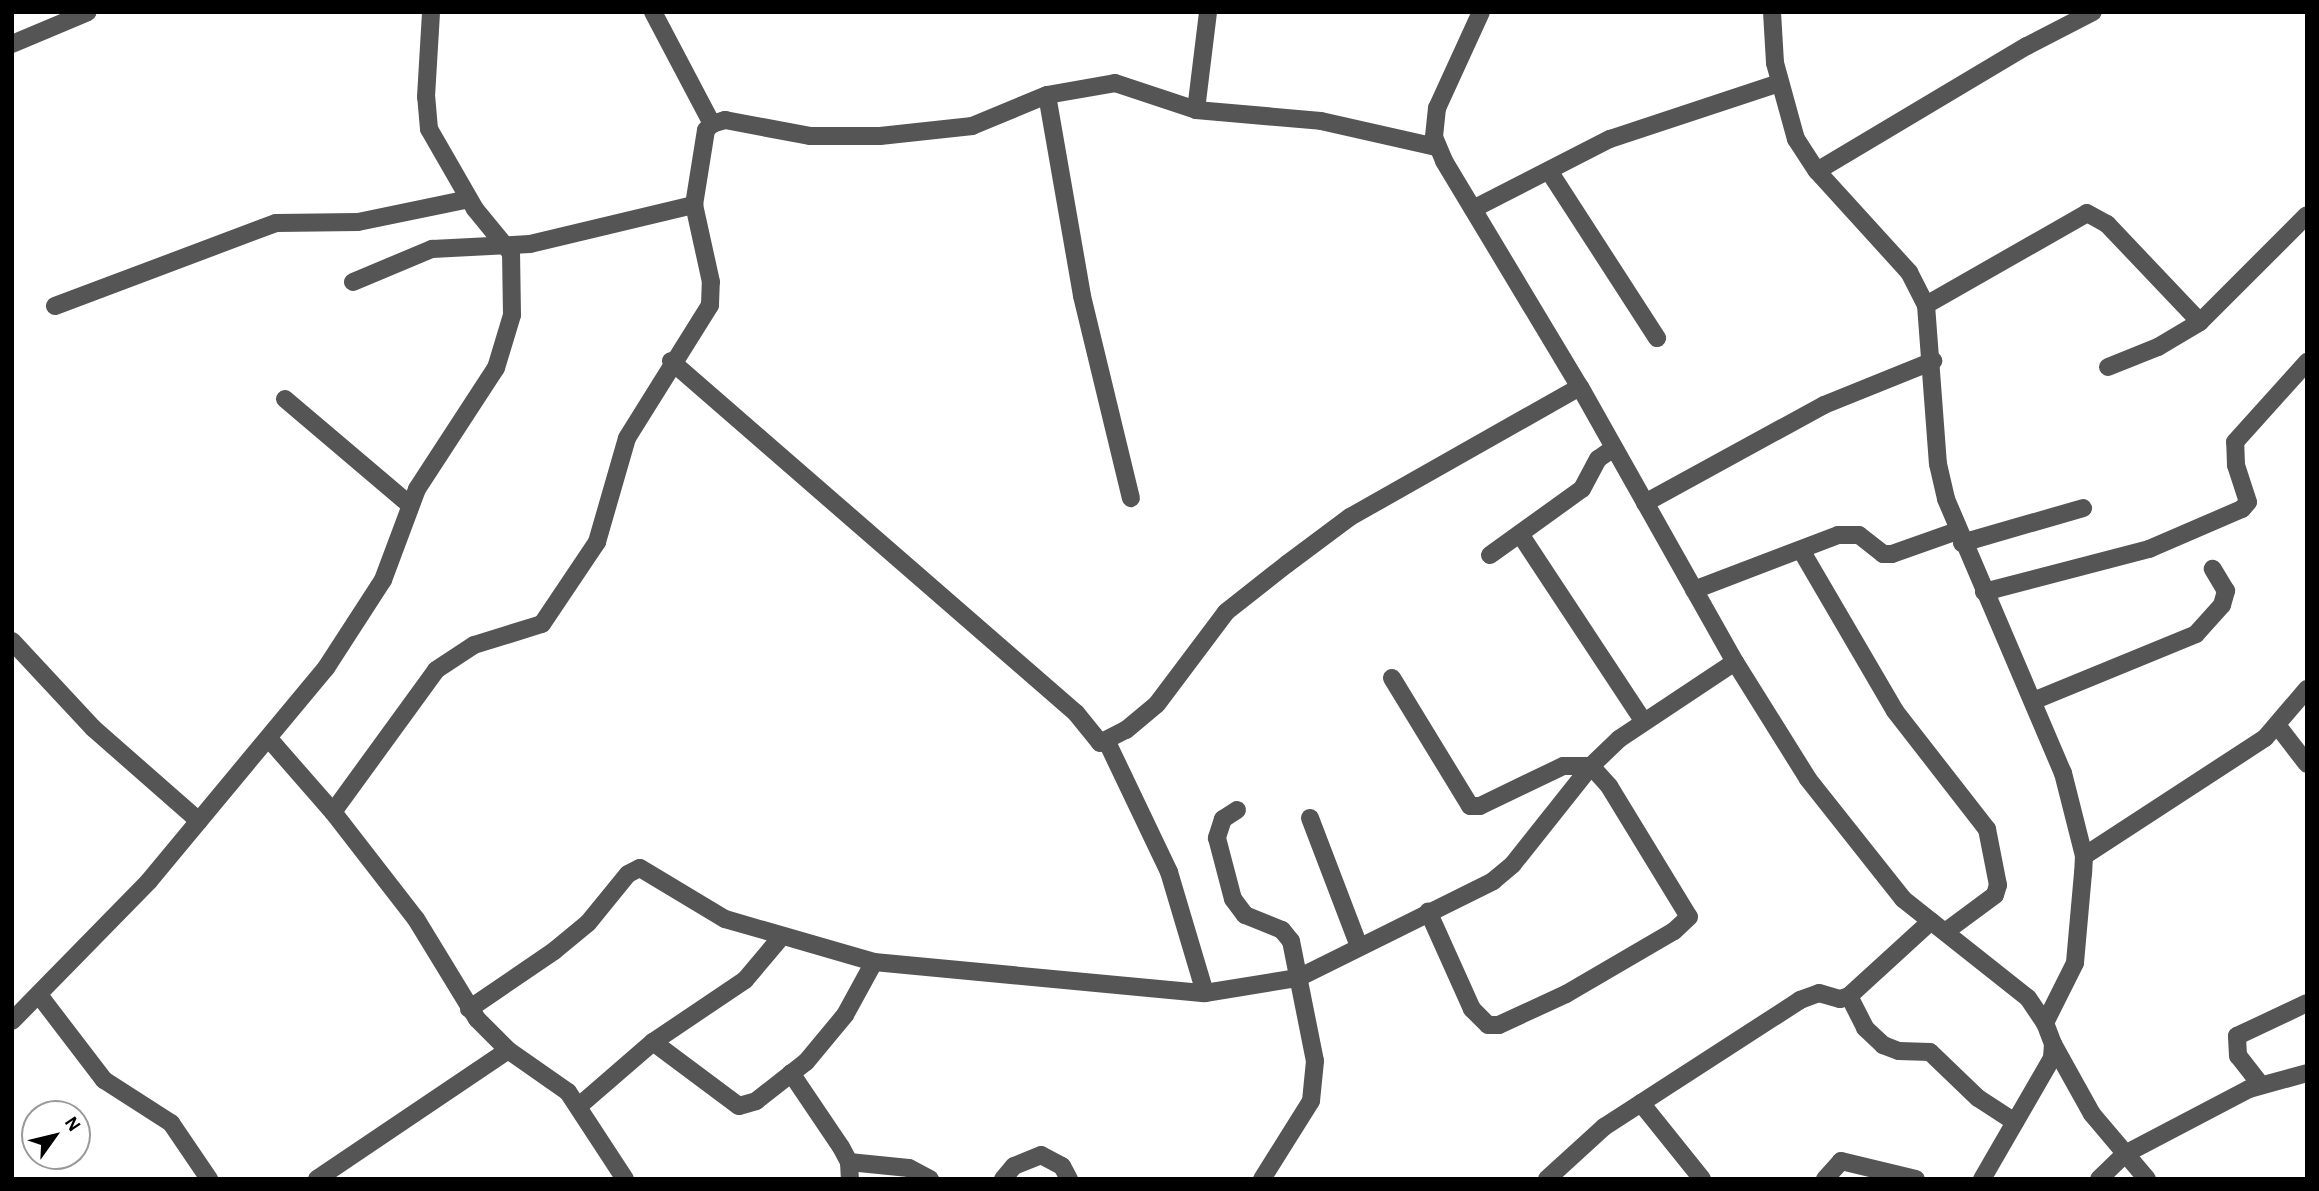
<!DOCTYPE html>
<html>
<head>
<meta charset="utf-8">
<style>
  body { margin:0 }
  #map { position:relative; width:2319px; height:1191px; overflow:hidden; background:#fff; font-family:"Alegreya Sans",sans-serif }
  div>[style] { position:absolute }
  .minor>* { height:18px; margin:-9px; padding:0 9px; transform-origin:9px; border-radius:9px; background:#555 }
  span { translate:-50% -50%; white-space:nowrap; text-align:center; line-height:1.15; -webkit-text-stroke:5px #fff; paint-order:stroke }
  .frame { position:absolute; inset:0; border:14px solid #000; pointer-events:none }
  .north { position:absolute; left:21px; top:1100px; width:70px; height:70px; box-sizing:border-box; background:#fff; border:2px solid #999; border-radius:50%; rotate:56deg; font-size:19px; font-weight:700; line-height:28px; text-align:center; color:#000 }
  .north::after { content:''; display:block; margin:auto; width:24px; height:32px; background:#000; clip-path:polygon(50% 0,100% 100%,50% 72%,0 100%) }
</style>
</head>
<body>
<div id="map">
  <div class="minor">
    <div style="left:653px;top:12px;width:127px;rotate:62.2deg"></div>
    <div style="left:1481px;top:12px;width:106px;rotate:114.6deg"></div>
    <div style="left:1437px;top:108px;width:29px;rotate:96deg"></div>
    <div style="left:1434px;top:137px;width:26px;rotate:67deg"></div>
    <div style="left:1444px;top:161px;width:264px;rotate:59deg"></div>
    <div style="left:1580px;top:387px;width:316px;rotate:60.6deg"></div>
    <div style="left:1735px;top:662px;width:138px;rotate:58deg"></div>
    <div style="left:1808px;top:779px;width:153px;rotate:51.6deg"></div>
    <div style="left:1903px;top:899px;width:159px;rotate:38.4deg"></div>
    <div style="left:2028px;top:998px;width:30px;rotate:56deg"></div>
    <div style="left:2045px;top:1023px;width:22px;rotate:69deg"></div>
    <div style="left:2053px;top:1044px;width:14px;rotate:94deg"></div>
    <div style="left:2052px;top:1058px;width:140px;rotate:120deg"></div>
    <div style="left:1772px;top:12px;width:51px;rotate:86.6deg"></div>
    <div style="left:1775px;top:63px;width:79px;rotate:74.6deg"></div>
    <div style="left:1796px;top:139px;width:38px;rotate:57deg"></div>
    <div style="left:1817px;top:171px;width:137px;rotate:47.7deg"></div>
    <div style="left:1909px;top:272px;width:37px;rotate:63deg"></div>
    <div style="left:1926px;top:305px;width:159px;rotate:85.7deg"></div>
    <div style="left:1938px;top:464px;width:36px;rotate:77deg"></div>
    <div style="left:1946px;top:499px;width:298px;rotate:66.9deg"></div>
    <div style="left:2063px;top:773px;width:86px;rotate:75.8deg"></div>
    <div style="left:2084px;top:856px;width:17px;rotate:93deg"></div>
    <div style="left:2083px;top:873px;width:90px;rotate:95.1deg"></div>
    <div style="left:2075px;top:963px;width:67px;rotate:116.6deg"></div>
    <div style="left:12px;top:44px;width:82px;rotate:-22.8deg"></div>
    <div style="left:1047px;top:95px;width:204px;rotate:80.1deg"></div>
    <div style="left:1082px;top:296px;width:208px;rotate:76.4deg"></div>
    <div style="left:1196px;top:110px;width:99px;rotate:-83deg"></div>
    <div style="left:1549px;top:171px;width:199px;rotate:57.1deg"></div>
    <div style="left:1817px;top:171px;width:244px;rotate:-30.8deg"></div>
    <div style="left:2027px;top:46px;width:74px;rotate:-27.3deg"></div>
    <div style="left:1473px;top:209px;width:154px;rotate:-27.1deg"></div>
    <div style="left:1610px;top:139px;width:178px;rotate:-18.3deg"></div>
    <div style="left:353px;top:282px;width:86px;rotate:-22.7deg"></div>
    <div style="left:432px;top:249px;width:98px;rotate:-2.9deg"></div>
    <div style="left:530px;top:244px;width:169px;rotate:-13.4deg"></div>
    <div style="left:1926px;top:305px;width:185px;rotate:-29.7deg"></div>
    <div style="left:2087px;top:213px;width:23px;rotate:29deg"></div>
    <div style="left:2107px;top:224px;width:135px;rotate:46.5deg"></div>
    <div style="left:55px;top:306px;width:236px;rotate:-20.6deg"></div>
    <div style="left:276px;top:223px;width:82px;rotate:-0.7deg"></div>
    <div style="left:358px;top:222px;width:113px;rotate:-11.7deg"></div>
    <div style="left:671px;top:361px;width:537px;rotate:41deg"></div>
    <div style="left:1076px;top:713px;width:38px;rotate:51deg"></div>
    <div style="left:1100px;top:743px;width:29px;rotate:-27deg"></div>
    <div style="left:1126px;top:730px;width:40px;rotate:-40deg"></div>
    <div style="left:1157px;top:704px;width:115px;rotate:-53.1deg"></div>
    <div style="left:1226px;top:612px;width:78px;rotate:-38.2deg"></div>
    <div style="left:1287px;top:564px;width:79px;rotate:-36.7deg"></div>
    <div style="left:1350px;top:517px;width:264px;rotate:-29.5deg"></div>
    <div style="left:2108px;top:367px;width:54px;rotate:-21.8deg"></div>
    <div style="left:2158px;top:347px;width:49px;rotate:-30.8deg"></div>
    <div style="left:2200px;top:322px;width:151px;rotate:-45deg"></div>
    <div style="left:285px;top:399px;width:164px;rotate:40.3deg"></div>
    <div style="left:1645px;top:503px;width:204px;rotate:-28.7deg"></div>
    <div style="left:1824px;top:405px;width:118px;rotate:-22deg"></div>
    <div style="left:1520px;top:534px;width:225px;rotate:56.6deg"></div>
    <div style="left:1962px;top:543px;width:126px;rotate:-16.1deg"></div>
    <div style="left:1801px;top:550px;width:186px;rotate:59.7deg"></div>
    <div style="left:1895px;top:711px;width:150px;rotate:52.1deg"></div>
    <div style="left:1987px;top:829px;width:57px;rotate:78.9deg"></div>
    <div style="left:1998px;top:885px;width:10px;rotate:107deg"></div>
    <div style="left:1995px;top:895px;width:62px;rotate:143.5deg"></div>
    <div style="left:1490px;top:555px;width:113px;rotate:-35.7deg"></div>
    <div style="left:1582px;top:489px;width:34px;rotate:-62deg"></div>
    <div style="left:1598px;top:459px;width:19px;rotate:-35deg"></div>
    <div style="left:1694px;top:590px;width:154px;rotate:-20.9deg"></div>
    <div style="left:1838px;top:535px;width:21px"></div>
    <div style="left:1859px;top:535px;width:31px;rotate:38deg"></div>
    <div style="left:1883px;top:554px;width:9px"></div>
    <div style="left:1892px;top:554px;width:69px;rotate:-19.5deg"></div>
    <div style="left:1984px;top:592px;width:171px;rotate:-14.6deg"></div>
    <div style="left:2149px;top:549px;width:101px;rotate:-23.3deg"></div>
    <div style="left:2242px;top:509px;width:9px;rotate:-49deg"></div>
    <div style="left:2248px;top:502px;width:39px;rotate:-108deg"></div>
    <div style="left:2236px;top:465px;width:23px;rotate:-92deg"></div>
    <div style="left:2235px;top:442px;width:108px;rotate:-48deg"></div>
    <div style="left:12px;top:641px;width:119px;rotate:47deg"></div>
    <div style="left:93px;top:728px;width:141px;rotate:41.3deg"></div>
    <div style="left:1392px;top:678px;width:150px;rotate:58.6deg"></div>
    <div style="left:1470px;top:806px;width:10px"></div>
    <div style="left:1480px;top:806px;width:92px;rotate:-25.7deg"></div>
    <div style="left:1563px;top:766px;width:28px"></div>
    <div style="left:1591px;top:766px;width:27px;rotate:48deg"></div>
    <div style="left:1609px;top:786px;width:153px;rotate:58.6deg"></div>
    <div style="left:1689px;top:917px;width:21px;rotate:137deg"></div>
    <div style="left:1674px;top:931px;width:125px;rotate:149.7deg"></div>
    <div style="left:1566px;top:994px;width:74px;rotate:155.2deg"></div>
    <div style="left:1499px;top:1025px;width:11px;rotate:180deg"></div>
    <div style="left:1488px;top:1025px;width:23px;rotate:-135deg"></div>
    <div style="left:1472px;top:1009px;width:107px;rotate:-114.2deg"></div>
    <div style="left:2033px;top:701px;width:176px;rotate:-22.3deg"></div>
    <div style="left:2196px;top:634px;width:39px;rotate:-48deg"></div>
    <div style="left:2222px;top:605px;width:15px;rotate:-74deg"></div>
    <div style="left:2226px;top:591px;width:26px;rotate:-121deg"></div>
    <div style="left:2277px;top:725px;width:49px;rotate:52.4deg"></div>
    <div style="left:270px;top:740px;width:96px;rotate:48.8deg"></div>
    <div style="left:333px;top:812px;width:135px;rotate:52.2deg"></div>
    <div style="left:416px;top:919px;width:117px;rotate:58.6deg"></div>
    <div style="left:477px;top:1019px;width:44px;rotate:45deg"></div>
    <div style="left:508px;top:1050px;width:73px;rotate:35deg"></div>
    <div style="left:568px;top:1092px;width:104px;rotate:56.8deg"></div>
    <div style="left:1107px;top:742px;width:144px;rotate:64.5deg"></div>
    <div style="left:1169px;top:872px;width:126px;rotate:73.4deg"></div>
    <div style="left:1237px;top:810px;width:17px;rotate:147deg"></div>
    <div style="left:1223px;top:819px;width:20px;rotate:108deg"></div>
    <div style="left:1217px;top:838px;width:63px;rotate:75.3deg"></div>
    <div style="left:1233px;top:899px;width:20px;rotate:53deg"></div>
    <div style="left:1245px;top:915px;width:40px;rotate:22deg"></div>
    <div style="left:1282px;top:930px;width:14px;rotate:51deg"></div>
    <div style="left:1291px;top:941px;width:122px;rotate:78.7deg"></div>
    <div style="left:1315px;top:1061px;width:40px;rotate:95.7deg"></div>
    <div style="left:1311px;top:1101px;width:92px;rotate:122.1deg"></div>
    <div style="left:333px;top:812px;width:175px;rotate:-54deg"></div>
    <div style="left:436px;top:670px;width:45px;rotate:-33.3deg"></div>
    <div style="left:474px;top:645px;width:71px;rotate:-17.2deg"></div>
    <div style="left:542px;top:624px;width:99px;rotate:-56.1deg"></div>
    <div style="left:597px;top:542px;width:108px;rotate:-73.9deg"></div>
    <div style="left:627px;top:438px;width:157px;rotate:-58deg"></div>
    <div style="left:710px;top:305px;width:23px;rotate:-88deg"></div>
    <div style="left:711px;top:282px;width:79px;rotate:-102.4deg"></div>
    <div style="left:694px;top:205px;width:76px;rotate:-80.9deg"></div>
    <div style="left:706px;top:130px;width:8px;rotate:-45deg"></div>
    <div style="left:712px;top:124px;width:14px;rotate:-17deg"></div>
    <div style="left:725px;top:120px;width:86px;rotate:10.7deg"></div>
    <div style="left:810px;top:136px;width:70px"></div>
    <div style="left:880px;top:136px;width:93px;rotate:-6.2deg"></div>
    <div style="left:972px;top:126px;width:81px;rotate:-22.5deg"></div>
    <div style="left:1047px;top:95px;width:69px;rotate:-10deg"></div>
    <div style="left:1115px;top:83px;width:85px;rotate:18.4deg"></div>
    <div style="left:1196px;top:110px;width:125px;rotate:5deg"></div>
    <div style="left:1321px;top:121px;width:118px;rotate:12.7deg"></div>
    <div style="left:1310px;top:818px;width:137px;rotate:69.1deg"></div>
    <div style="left:2084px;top:856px;width:216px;rotate:-33.1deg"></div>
    <div style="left:2265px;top:738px;width:65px;rotate:-49.4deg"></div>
    <div style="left:39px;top:995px;width:107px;rotate:52.6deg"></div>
    <div style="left:104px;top:1080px;width:80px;rotate:32.7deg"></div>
    <div style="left:171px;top:1123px;width:68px;rotate:55.8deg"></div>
    <div style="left:1849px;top:996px;width:36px;rotate:63deg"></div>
    <div style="left:1865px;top:1028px;width:25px;rotate:43deg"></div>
    <div style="left:1883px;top:1045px;width:17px;rotate:21deg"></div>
    <div style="left:1899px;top:1051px;width:31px;rotate:2deg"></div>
    <div style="left:1930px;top:1052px;width:66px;rotate:43.8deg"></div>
    <div style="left:1978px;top:1098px;width:44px;rotate:33deg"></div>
    <div style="left:469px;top:1009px;width:103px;rotate:-34.3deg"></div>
    <div style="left:554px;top:951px;width:44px;rotate:-39.5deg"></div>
    <div style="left:588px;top:923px;width:63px;rotate:-50.8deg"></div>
    <div style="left:628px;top:874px;width:13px;rotate:-27deg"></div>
    <div style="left:640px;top:868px;width:99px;rotate:31deg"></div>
    <div style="left:725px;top:919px;width:155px;rotate:16.1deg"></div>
    <div style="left:12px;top:1021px;width:196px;rotate:-45.6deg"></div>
    <div style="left:149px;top:881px;width:277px;rotate:-50.3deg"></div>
    <div style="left:326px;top:668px;width:105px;rotate:-57.1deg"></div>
    <div style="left:383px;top:580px;width:97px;rotate:-69.5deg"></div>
    <div style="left:417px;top:489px;width:145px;rotate:-56.9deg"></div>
    <div style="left:496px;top:368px;width:55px;rotate:-73.2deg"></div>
    <div style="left:512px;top:315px;width:62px;rotate:-90.9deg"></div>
    <div style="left:511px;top:253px;width:57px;rotate:-129.3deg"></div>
    <div style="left:475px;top:209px;width:92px;rotate:-119.9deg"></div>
    <div style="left:429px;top:129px;width:32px;rotate:-95deg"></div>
    <div style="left:426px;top:97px;width:85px;rotate:-86.6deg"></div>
    <div style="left:653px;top:1042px;width:107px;rotate:36.7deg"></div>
    <div style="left:739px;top:1106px;width:18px;rotate:-16deg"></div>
    <div style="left:756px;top:1101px;width:63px;rotate:-38deg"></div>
    <div style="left:806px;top:1062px;width:61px;rotate:-50.3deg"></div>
    <div style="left:845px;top:1015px;width:60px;rotate:-61.3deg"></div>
    <div style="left:874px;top:962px;width:332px;rotate:5.4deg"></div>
    <div style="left:1205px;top:993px;width:94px;rotate:-9.2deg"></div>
    <div style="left:1298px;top:978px;width:218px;rotate:-26.4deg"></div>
    <div style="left:1493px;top:881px;width:26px;rotate:-40deg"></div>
    <div style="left:1513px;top:864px;width:125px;rotate:-51.5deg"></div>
    <div style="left:1591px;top:766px;width:39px;rotate:-44deg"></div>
    <div style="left:1619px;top:739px;width:139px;rotate:-33.6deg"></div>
    <div style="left:2053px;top:1044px;width:80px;rotate:60.9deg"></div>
    <div style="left:2092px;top:1114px;width:85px;rotate:49.8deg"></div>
    <div style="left:791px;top:1073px;width:89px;rotate:56deg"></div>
    <div style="left:841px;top:1147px;width:17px;rotate:62deg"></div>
    <div style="left:849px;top:1162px;width:17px;rotate:87deg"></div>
    <div style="left:2261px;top:1085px;width:37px;rotate:-128deg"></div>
    <div style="left:2238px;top:1056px;width:20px;rotate:-93deg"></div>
    <div style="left:2237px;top:1036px;width:77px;rotate:-25.2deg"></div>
    <div style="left:1641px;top:1103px;width:97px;rotate:51.2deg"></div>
    <div style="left:579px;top:1106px;width:98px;rotate:-40.9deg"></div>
    <div style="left:653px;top:1042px;width:111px;rotate:-34deg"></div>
    <div style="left:745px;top:980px;width:57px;rotate:-49.9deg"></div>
    <div style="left:849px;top:1162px;width:60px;rotate:5.7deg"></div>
    <div style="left:909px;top:1168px;width:24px;rotate:28deg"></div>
    <div style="left:317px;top:1179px;width:230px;rotate:-34deg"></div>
    <div style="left:1003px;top:1179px;width:17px;rotate:-50deg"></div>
    <div style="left:1014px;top:1166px;width:29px;rotate:-22deg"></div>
    <div style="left:1041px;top:1155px;width:24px;rotate:28deg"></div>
    <div style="left:1062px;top:1166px;width:15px;rotate:62deg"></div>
    <div style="left:1547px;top:1179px;width:77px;rotate:-42.4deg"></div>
    <div style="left:1604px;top:1127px;width:234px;rotate:-32.9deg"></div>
    <div style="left:1800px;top:1000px;width:20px;rotate:-20deg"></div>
    <div style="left:1819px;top:993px;width:22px;rotate:16deg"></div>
    <div style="left:1840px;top:999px;width:9px;rotate:-18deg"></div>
    <div style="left:1849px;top:996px;width:111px;rotate:-42.4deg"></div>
    <div style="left:1825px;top:1179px;width:24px;rotate:-48deg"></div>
    <div style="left:1841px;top:1161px;width:77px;rotate:13.5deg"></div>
    <div style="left:2099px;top:1179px;width:36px;rotate:-44deg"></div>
    <div style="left:2125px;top:1154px;width:140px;rotate:-27.7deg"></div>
    <div style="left:2249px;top:1089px;width:60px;rotate:-15.4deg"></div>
  </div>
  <div class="frame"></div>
  <div class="north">N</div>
</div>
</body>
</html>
